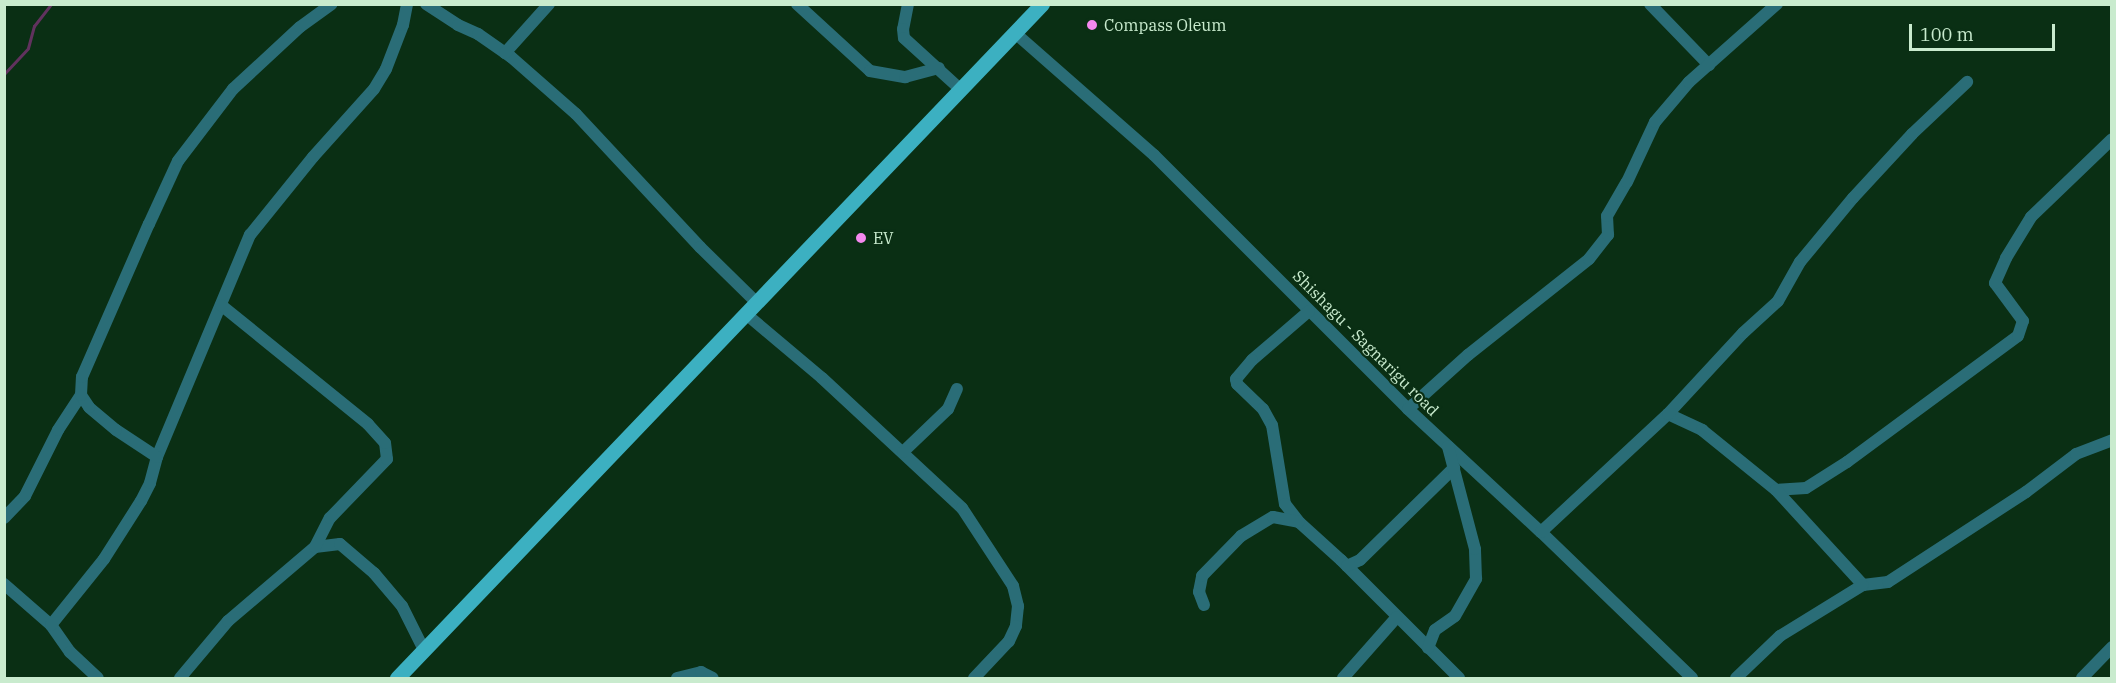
<!DOCTYPE html>
<html>
<head>
<meta charset="utf-8">
<style>
  body { margin:0 }
  #map { position:relative; width:2116px; height:683px; overflow:hidden; background:#0a2f14; font-family:"IBM Plex Serif",serif }
  div>[style] { position:absolute }
  .stream>* { height:3px; margin:-1.5px; padding:0 1.5px; transform-origin:1.5px; border-radius:1.5px; background:#61325e }
  .minor>* { height:12px; margin:-6px; padding:0 6px; transform-origin:6px; border-radius:6px; background:#2a6d77 }
  .major>* { height:15px; margin:-7.5px; padding:0 7.5px; transform-origin:7.5px; border-radius:7.5px; background:#3cb0c1 }
  .dots>* { width:16px; height:16px; translate:-50% -50%; box-sizing:border-box; border:3px solid #0a2f14; border-radius:50% }
  span { translate:-50% -50%; white-space:nowrap; text-align:center; line-height:1.15; -webkit-text-stroke:4.5px #0a2f14; paint-order:stroke }
  .poi-label { font-size:16px; color:#c9ebce }
  .left { translate:0 -50%; text-align:left }
  .street-label { font-size:16px; color:#c9ebce }
  .frame { position:absolute; inset:0; border:6px solid #c9ebce; pointer-events:none }
  .scale { position:absolute; left:1909px; top:24px; width:146px; height:27px; box-sizing:border-box; border:3px solid #c9ebce; border-top:0; padding-left:8px; font-size:18px; line-height:21px; white-space:nowrap; color:#c9ebce; -webkit-text-stroke:4px #0a2f14; paint-order:stroke }
</style>
</head>
<body>
<div id="map">
  <div class="stream">
    <div style="left:4px;top:74px;width:35px;rotate:-47deg"></div>
    <div style="left:28px;top:48px;width:23px;rotate:-75deg"></div>
    <div style="left:34px;top:26px;width:28px;rotate:-52deg"></div>
  </div>
  <div class="minor">
    <div style="left:426px;top:4px;width:38px;rotate:33deg"></div>
    <div style="left:458px;top:25px;width:22px;rotate:24deg"></div>
    <div style="left:478px;top:34px;width:40px;rotate:34.9deg"></div>
    <div style="left:511px;top:57px;width:86px;rotate:41.2deg"></div>
    <div style="left:576px;top:114px;width:182px;rotate:47deg"></div>
    <div style="left:700px;top:247px;width:80px;rotate:44.5deg"></div>
    <div style="left:797px;top:4px;width:99px;rotate:42.5deg"></div>
    <div style="left:870px;top:71px;width:36px;rotate:10deg"></div>
    <div style="left:905px;top:77px;width:35px;rotate:-15deg"></div>
    <div style="left:908px;top:4px;width:25px;rotate:101deg"></div>
    <div style="left:903px;top:29px;width:9px;rotate:84deg"></div>
    <div style="left:904px;top:38px;width:76px;rotate:42.3deg"></div>
    <div style="left:1650px;top:4px;width:85px;rotate:46deg"></div>
    <div style="left:1015px;top:33px;width:185px;rotate:41.3deg"></div>
    <div style="left:1154px;top:155px;width:359px;rotate:45deg"></div>
    <div style="left:1408px;top:409px;width:181px;rotate:42.8deg"></div>
    <div style="left:1541px;top:532px;width:210px;rotate:44deg"></div>
    <div style="left:505px;top:53px;width:66px;rotate:-48.1deg"></div>
    <div style="left:1309px;top:311px;width:75px;rotate:139.3deg"></div>
    <div style="left:1252px;top:360px;width:25px;rotate:130deg"></div>
    <div style="left:1236px;top:379px;width:5px;rotate:79deg"></div>
    <div style="left:1237px;top:384px;width:36px;rotate:44deg"></div>
    <div style="left:1263px;top:409px;width:18px;rotate:61deg"></div>
    <div style="left:1272px;top:425px;width:80px;rotate:80.7deg"></div>
    <div style="left:1285px;top:504px;width:24px;rotate:52deg"></div>
    <div style="left:1300px;top:523px;width:55px;rotate:42.1deg"></div>
    <div style="left:1341px;top:560px;width:167px;rotate:45deg"></div>
    <div style="left:746px;top:314px;width:99px;rotate:40.1deg"></div>
    <div style="left:822px;top:378px;width:191px;rotate:42.9deg"></div>
    <div style="left:962px;top:508px;width:93px;rotate:56.8deg"></div>
    <div style="left:1013px;top:586px;width:21px;rotate:76deg"></div>
    <div style="left:1018px;top:606px;width:20px;rotate:96deg"></div>
    <div style="left:1016px;top:626px;width:17px;rotate:115deg"></div>
    <div style="left:1009px;top:641px;width:51px;rotate:133.4deg"></div>
    <div style="left:1408px;top:409px;width:81px;rotate:-42deg"></div>
    <div style="left:1468px;top:355px;width:154px;rotate:-38.4deg"></div>
    <div style="left:1589px;top:259px;width:31px;rotate:-52deg"></div>
    <div style="left:1608px;top:235px;width:19px;rotate:-93deg"></div>
    <div style="left:1607px;top:216px;width:39px;rotate:-60deg"></div>
    <div style="left:1627px;top:182px;width:66px;rotate:-65deg"></div>
    <div style="left:1655px;top:122px;width:52px;rotate:-49.6deg"></div>
    <div style="left:1689px;top:82px;width:118px;rotate:-41.6deg"></div>
    <div style="left:1668px;top:414px;width:38px;rotate:25deg"></div>
    <div style="left:1702px;top:430px;width:95px;rotate:39deg"></div>
    <div style="left:1776px;top:490px;width:30px;rotate:-4deg"></div>
    <div style="left:1806px;top:488px;width:49px;rotate:-32.4deg"></div>
    <div style="left:1847px;top:462px;width:212px;rotate:-36.4deg"></div>
    <div style="left:2018px;top:336px;width:16px;rotate:-72deg"></div>
    <div style="left:2023px;top:321px;width:47px;rotate:-126.4deg"></div>
    <div style="left:1995px;top:283px;width:27px;rotate:-66deg"></div>
    <div style="left:2006px;top:258px;width:48px;rotate:-58.6deg"></div>
    <div style="left:2031px;top:217px;width:112px;rotate:-43.9deg"></div>
    <div style="left:903px;top:452px;width:62px;rotate:-43.7deg"></div>
    <div style="left:948px;top:409px;width:22px;rotate:-66deg"></div>
    <div style="left:157px;top:457px;width:241px;rotate:-67.3deg"></div>
    <div style="left:250px;top:235px;width:100px;rotate:-51.1deg"></div>
    <div style="left:313px;top:157px;width:91px;rotate:-48.1deg"></div>
    <div style="left:374px;top:89px;width:23px;rotate:-59deg"></div>
    <div style="left:386px;top:69px;width:47px;rotate:-68.9deg"></div>
    <div style="left:403px;top:25px;width:21px;rotate:-79deg"></div>
    <div style="left:1776px;top:490px;width:129px;rotate:47.5deg"></div>
    <div style="left:1863px;top:585px;width:25px;rotate:-7deg"></div>
    <div style="left:1888px;top:582px;width:165px;rotate:-33.1deg"></div>
    <div style="left:2026px;top:492px;width:63px;rotate:-37.2deg"></div>
    <div style="left:2076px;top:454px;width:39px;rotate:-21deg"></div>
    <div style="left:4px;top:518px;width:30px;rotate:-46deg"></div>
    <div style="left:25px;top:496px;width:74px;rotate:-63.4deg"></div>
    <div style="left:58px;top:430px;width:42px;rotate:-56.7deg"></div>
    <div style="left:1541px;top:532px;width:173px;rotate:-42.9deg"></div>
    <div style="left:1668px;top:414px;width:110px;rotate:-47.2deg"></div>
    <div style="left:1743px;top:333px;width:47px;rotate:-42.4deg"></div>
    <div style="left:1778px;top:301px;width:45px;rotate:-60.6deg"></div>
    <div style="left:1800px;top:262px;width:83px;rotate:-50.4deg"></div>
    <div style="left:1853px;top:198px;width:87px;rotate:-47.3deg"></div>
    <div style="left:1912px;top:134px;width:76px;rotate:-43.4deg"></div>
    <div style="left:315px;top:547px;width:25px;rotate:-7deg"></div>
    <div style="left:340px;top:544px;width:45px;rotate:40.5deg"></div>
    <div style="left:374px;top:573px;width:43px;rotate:49.7deg"></div>
    <div style="left:402px;top:606px;width:49px;rotate:63.4deg"></div>
    <div style="left:1347px;top:566px;width:14px;rotate:-25deg"></div>
    <div style="left:1360px;top:560px;width:132px;rotate:-44.4deg"></div>
    <div style="left:4px;top:584px;width:62px;rotate:41.1deg"></div>
    <div style="left:51px;top:625px;width:33px;rotate:55deg"></div>
    <div style="left:70px;top:652px;width:38px;rotate:43deg"></div>
    <div style="left:1204px;top:605px;width:14px;rotate:-111deg"></div>
    <div style="left:1199px;top:592px;width:16px;rotate:-79deg"></div>
    <div style="left:1202px;top:576px;width:56px;rotate:-45.7deg"></div>
    <div style="left:1241px;top:536px;width:37px;rotate:-31deg"></div>
    <div style="left:1273px;top:517px;width:26px;rotate:11deg"></div>
    <div style="left:51px;top:625px;width:85px;rotate:-51.2deg"></div>
    <div style="left:104px;top:559px;width:69px;rotate:-57.5deg"></div>
    <div style="left:141px;top:501px;width:20px;rotate:-63deg"></div>
    <div style="left:150px;top:483px;width:27px;rotate:-75deg"></div>
    <div style="left:157px;top:457px;width:49px;rotate:-146.6deg"></div>
    <div style="left:116px;top:430px;width:35px;rotate:-140deg"></div>
    <div style="left:89px;top:407px;width:14px;rotate:-124deg"></div>
    <div style="left:81px;top:395px;width:18px;rotate:-87deg"></div>
    <div style="left:82px;top:377px;width:167px;rotate:-66.4deg"></div>
    <div style="left:149px;top:224px;width:69px;rotate:-65.3deg"></div>
    <div style="left:178px;top:161px;width:91px;rotate:-52.6deg"></div>
    <div style="left:233px;top:89px;width:91px;rotate:-42.8deg"></div>
    <div style="left:300px;top:27px;width:39px;rotate:-36deg"></div>
    <div style="left:1428px;top:648px;width:19px;rotate:-69deg"></div>
    <div style="left:1435px;top:630px;width:24px;rotate:-35deg"></div>
    <div style="left:1455px;top:616px;width:43px;rotate:-60.4deg"></div>
    <div style="left:1476px;top:579px;width:30px;rotate:-92deg"></div>
    <div style="left:1475px;top:549px;width:106px;rotate:-104.8deg"></div>
    <div style="left:180px;top:678px;width:75px;rotate:-49.9deg"></div>
    <div style="left:228px;top:621px;width:114px;rotate:-40.4deg"></div>
    <div style="left:315px;top:547px;width:33px;rotate:-63deg"></div>
    <div style="left:330px;top:518px;width:82px;rotate:-46deg"></div>
    <div style="left:387px;top:459px;width:16px;rotate:-97deg"></div>
    <div style="left:385px;top:443px;width:25px;rotate:-132deg"></div>
    <div style="left:368px;top:424px;width:189px;rotate:-141deg"></div>
    <div style="left:677px;top:678px;width:25px;rotate:-14deg"></div>
    <div style="left:701px;top:672px;width:13px;rotate:27deg"></div>
    <div style="left:1343px;top:678px;width:81px;rotate:-48.5deg"></div>
    <div style="left:1736px;top:678px;width:61px;rotate:-43.7deg"></div>
    <div style="left:1780px;top:636px;width:97px;rotate:-31.6deg"></div>
    <div style="left:2082px;top:678px;width:43px;rotate:-45.9deg"></div>
  </div>
  <div class="major">
    <div style="left:397px;top:678px;width:933px;rotate:-46.26deg"></div>
  </div>
  <div class="dots">
    <div style="left:1092px;top:25px;background:#f589ef"></div>
    <div style="left:861px;top:238px;background:#f589ef"></div>
  </div>
  <div class="poi-label">
    <span class="left" style="left:1104px;top:25px">Compass Oleum</span>
    <span class="left" style="left:873px;top:238px">EV</span>
  </div>
  <div class="street-label">
    <span style="left:1366px;top:343px;rotate:45deg">Shishagu - Sagnarigu road</span>
  </div>
  <div class="frame"></div>
  <div class="scale">100 m</div>
</div>
</body>
</html>
